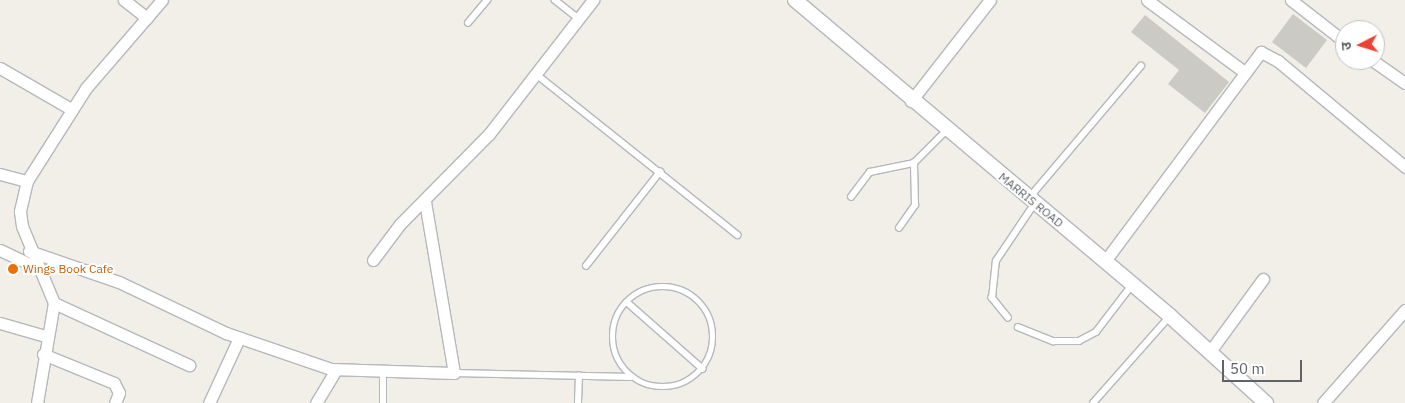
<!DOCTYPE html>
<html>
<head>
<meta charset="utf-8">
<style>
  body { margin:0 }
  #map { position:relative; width:1405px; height:403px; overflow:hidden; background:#f1efe8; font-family:"IBM Plex Sans","Noto Sans Devanagari",sans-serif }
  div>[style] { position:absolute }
  .building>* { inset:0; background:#cccac5 }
  .roads { filter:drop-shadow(1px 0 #b5b8bc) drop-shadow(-1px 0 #b5b8bc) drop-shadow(0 1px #b5b8bc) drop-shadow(0 -1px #b5b8bc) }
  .service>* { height:5.5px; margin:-2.75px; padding:0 2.75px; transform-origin:2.75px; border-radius:2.75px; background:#fff }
  .service>.ring { margin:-2.75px; padding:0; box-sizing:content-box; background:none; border:5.5px solid #fff; border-radius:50% }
  .minor>* { height:11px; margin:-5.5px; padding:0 5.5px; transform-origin:5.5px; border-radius:5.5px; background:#fff }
  .tertiary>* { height:14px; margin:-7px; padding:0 7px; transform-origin:7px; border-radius:7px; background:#fff }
  .dots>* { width:14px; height:14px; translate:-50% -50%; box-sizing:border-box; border:2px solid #fff; border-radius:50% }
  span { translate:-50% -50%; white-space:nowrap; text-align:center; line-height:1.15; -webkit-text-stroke:4px #fff; paint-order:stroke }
  .street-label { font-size:12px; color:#5f6368 }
  .food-label { font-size:12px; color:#c56008 }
  .left { translate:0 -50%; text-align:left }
  .north { position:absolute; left:1335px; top:20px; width:50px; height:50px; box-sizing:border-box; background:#fff; border:1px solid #bfc1c3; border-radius:50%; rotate:265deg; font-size:14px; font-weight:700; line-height:20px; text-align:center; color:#5f6368 }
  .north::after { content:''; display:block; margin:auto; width:18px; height:22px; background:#ea4335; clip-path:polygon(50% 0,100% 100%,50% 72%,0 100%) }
  .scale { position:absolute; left:1222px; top:360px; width:80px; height:22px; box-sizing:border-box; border:2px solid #5f6368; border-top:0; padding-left:6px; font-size:15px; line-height:18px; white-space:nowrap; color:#5f6368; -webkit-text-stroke:4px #fff; paint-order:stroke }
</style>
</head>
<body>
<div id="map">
  <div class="building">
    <div style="clip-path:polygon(1293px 14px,1327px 40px,1306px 68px,1272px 42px)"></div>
    <div style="clip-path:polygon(1145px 15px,1229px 82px,1205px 113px,1168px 84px,1179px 70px,1131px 32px)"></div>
  </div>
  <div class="roads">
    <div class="service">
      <div style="left:555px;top:0;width:31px;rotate:38deg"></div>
      <div style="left:468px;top:23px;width:30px;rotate:-50deg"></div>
      <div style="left:536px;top:74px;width:258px;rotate:38.6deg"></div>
      <div style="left:851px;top:197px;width:31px;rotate:-53deg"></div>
      <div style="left:870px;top:172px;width:45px;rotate:-11.6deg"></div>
      <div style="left:914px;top:163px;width:45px;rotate:-45deg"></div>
      <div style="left:1029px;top:198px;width:173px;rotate:-49.7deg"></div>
      <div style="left:899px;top:228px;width:28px;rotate:-55deg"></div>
      <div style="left:915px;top:205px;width:42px;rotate:-91.4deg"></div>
      <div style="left:586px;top:266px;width:120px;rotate:-51.8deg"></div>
      <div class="ring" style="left:613px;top:287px;width:94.5px;height:94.5px"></div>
      <div style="left:627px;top:302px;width:101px;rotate:41.4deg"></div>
      <div style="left:1008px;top:318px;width:26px;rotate:-129deg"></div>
      <div style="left:992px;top:298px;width:37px;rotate:-84deg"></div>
      <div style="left:996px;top:261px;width:70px;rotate:-56.1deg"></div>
      <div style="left:1018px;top:327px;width:38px;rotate:22deg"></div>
      <div style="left:1053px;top:341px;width:26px"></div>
      <div style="left:1079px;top:341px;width:19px;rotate:-28deg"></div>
      <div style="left:1096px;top:332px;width:59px;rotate:-52.5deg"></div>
      <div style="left:454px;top:373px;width:178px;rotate:1.3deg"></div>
      <div style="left:383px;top:403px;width:30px;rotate:-90deg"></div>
      <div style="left:578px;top:403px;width:27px;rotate:-88deg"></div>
      <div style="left:1093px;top:403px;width:116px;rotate:-48.5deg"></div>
    </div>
    <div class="minor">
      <div style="left:124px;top:0;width:29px;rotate:38deg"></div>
      <div style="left:1147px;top:0;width:119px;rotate:36.5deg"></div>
      <div style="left:1291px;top:0;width:68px;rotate:37.9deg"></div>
      <div style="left:1372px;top:60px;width:40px;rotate:34.9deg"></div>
      <div style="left:0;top:68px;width:82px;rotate:30deg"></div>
      <div style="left:911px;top:101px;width:128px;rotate:-52deg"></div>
      <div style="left:0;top:174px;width:28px;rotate:15deg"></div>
      <div style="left:0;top:250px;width:44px;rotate:25.4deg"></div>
      <div style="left:29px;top:251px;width:95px;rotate:19deg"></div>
      <div style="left:119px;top:282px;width:119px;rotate:25.5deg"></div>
      <div style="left:226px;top:333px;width:111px;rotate:18.9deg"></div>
      <div style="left:331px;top:369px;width:123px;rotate:1.9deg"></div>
      <div style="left:454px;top:373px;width:173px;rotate:-99.6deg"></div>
      <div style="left:373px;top:260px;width:45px;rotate:-53.1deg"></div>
      <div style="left:400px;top:224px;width:127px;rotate:-45.3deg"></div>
      <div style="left:489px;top:134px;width:170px;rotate:-52.2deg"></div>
      <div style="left:1105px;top:261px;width:261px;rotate:-53.3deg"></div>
      <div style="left:1261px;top:52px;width:19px;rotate:28deg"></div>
      <div style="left:1278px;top:61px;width:165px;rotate:39.8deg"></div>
      <div style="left:54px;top:303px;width:149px;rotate:24.7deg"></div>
      <div style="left:0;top:323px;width:47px;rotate:16.1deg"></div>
      <div style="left:1211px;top:350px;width:88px;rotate:-53.8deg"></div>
      <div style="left:43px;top:354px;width:77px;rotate:22.2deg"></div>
      <div style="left:114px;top:383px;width:11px;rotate:63deg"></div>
      <div style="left:119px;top:393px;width:11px;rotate:112deg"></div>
      <div style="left:37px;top:403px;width:101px;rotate:-80.4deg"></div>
      <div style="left:54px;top:303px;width:83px;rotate:-112.6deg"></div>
      <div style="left:22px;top:226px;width:15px;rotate:-98deg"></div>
      <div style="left:20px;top:211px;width:31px;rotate:-77deg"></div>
      <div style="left:27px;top:181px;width:110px;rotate:-57.6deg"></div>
      <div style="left:86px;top:88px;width:116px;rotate:-49.2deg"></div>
      <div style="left:209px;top:403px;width:72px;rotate:-65.2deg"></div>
      <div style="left:316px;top:403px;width:39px;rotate:-59deg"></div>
      <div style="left:1323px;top:403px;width:124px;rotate:-48.6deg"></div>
    </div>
    <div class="tertiary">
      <div style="left:795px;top:0;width:490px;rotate:40.1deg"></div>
      <div style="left:1170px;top:316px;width:130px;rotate:42.2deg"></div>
    </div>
  </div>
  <div class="dots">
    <div style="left:13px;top:269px;background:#e8710a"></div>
  </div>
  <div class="street-label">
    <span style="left:1031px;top:200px;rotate:39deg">MARRIS ROAD</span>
  </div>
  <div class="food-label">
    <span class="left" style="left:23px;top:269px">Wings Book Cafe</span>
  </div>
  <div class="north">उ</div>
  <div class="scale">50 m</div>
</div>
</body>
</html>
